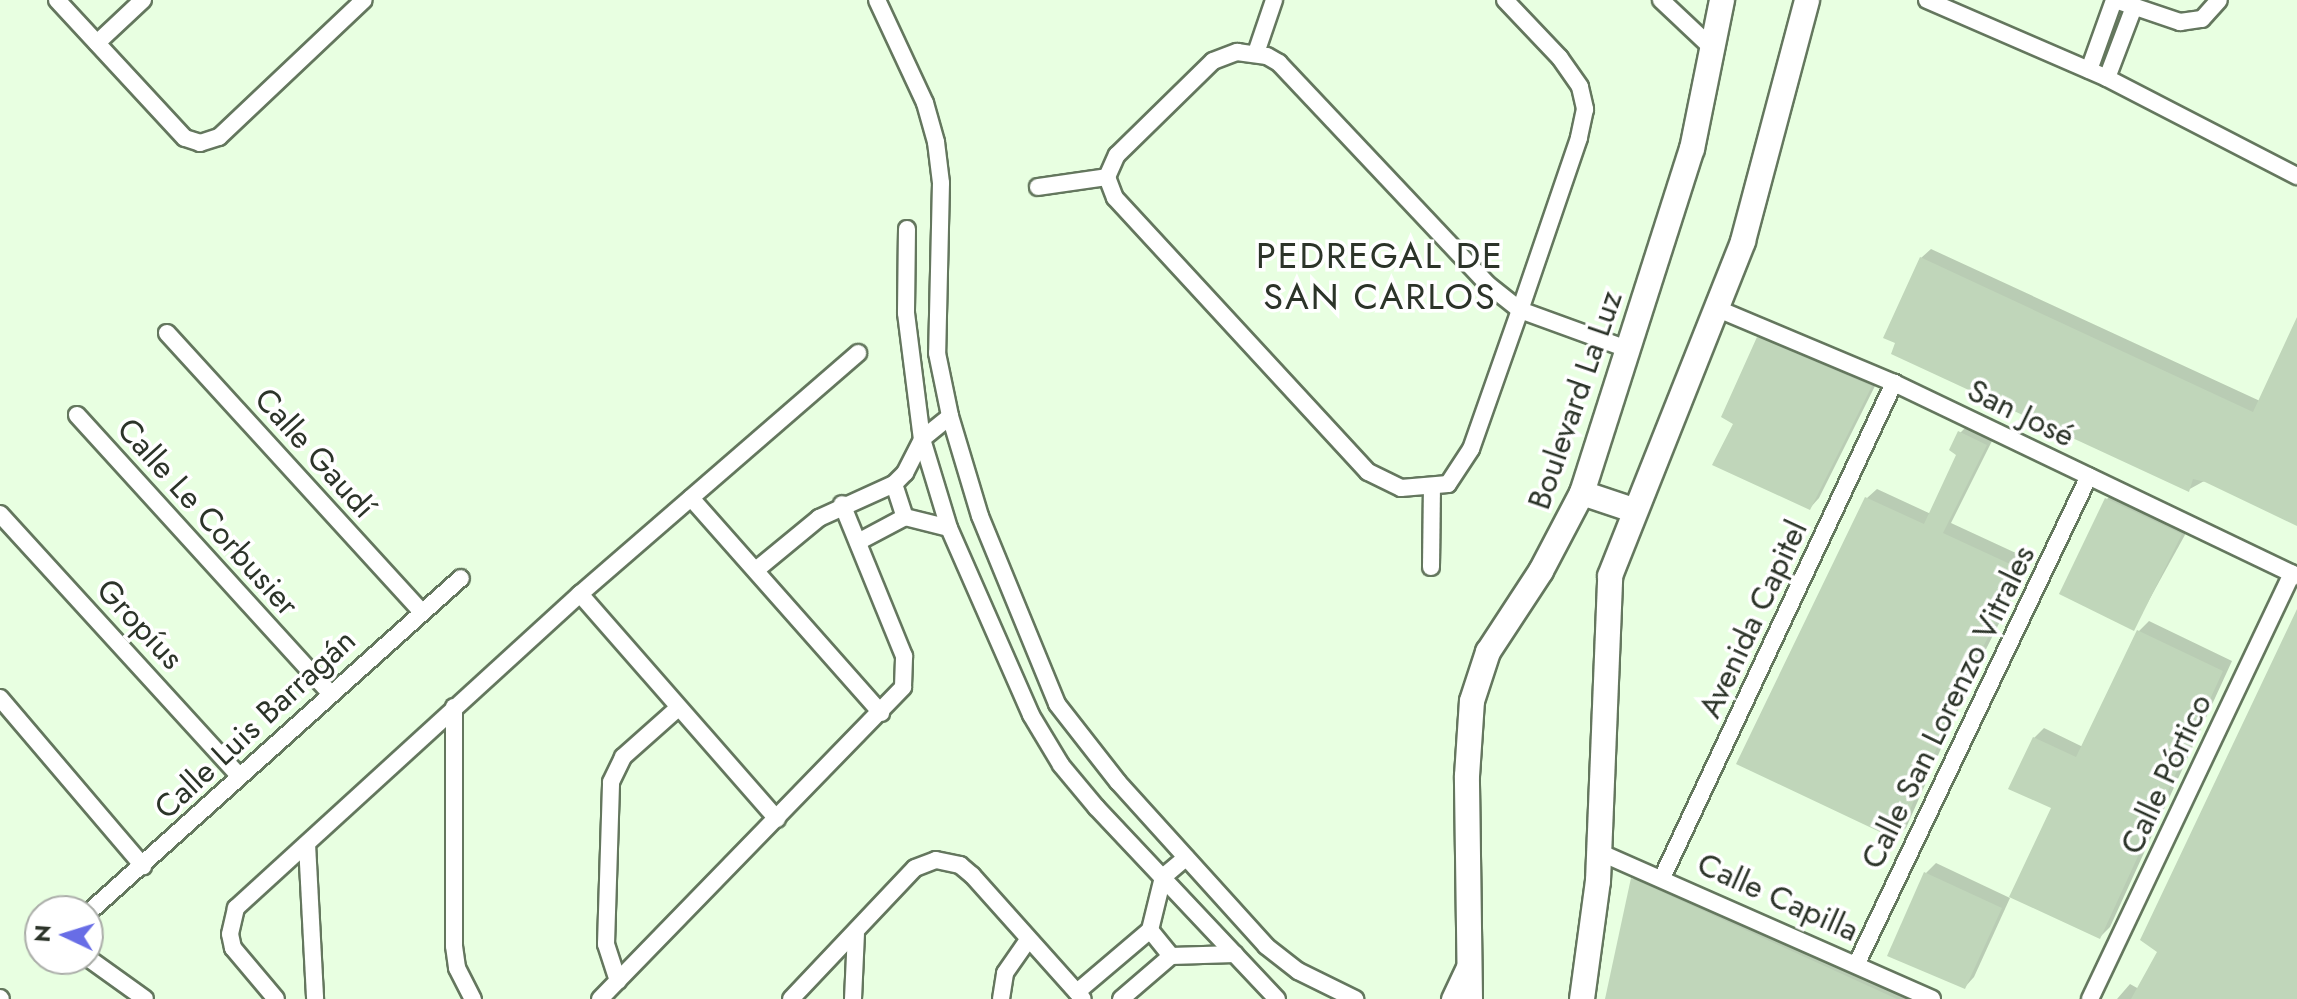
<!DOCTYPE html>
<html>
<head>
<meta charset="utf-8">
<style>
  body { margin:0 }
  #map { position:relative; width:2297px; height:999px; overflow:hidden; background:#e8ffe1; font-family:Jost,sans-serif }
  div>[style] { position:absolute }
  .shadow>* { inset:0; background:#0003 }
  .building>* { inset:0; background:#c0d6ba }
  .roads { filter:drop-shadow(2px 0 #64775e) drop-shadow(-2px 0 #64775e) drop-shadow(0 2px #64775e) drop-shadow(0 -2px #64775e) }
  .minor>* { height:16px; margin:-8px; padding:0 8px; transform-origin:8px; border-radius:8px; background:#fff }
  .secondary>* { height:24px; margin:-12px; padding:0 12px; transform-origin:12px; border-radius:12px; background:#fff }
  span { translate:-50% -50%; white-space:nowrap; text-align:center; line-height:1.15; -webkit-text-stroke:7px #fff; paint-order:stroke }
  .street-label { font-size:32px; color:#2c3429 }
  .quarter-label { font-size:36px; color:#2c3429; letter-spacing:2px }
  .north { position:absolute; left:24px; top:895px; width:80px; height:80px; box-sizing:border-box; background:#fff; border:2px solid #abaea9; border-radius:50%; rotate:274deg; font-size:22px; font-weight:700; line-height:32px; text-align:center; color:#2c3429 }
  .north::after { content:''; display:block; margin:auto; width:28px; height:36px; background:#686de6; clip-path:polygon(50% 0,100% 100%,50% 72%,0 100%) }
</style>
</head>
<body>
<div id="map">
  <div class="shadow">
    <div style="clip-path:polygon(1931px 249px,2260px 401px,2297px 322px,2297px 524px,2206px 480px,2188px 490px,1921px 258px)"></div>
    <div style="clip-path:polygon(1768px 328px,1880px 376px,1819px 498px,1810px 508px,1736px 423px,1758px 338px)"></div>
    <div style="clip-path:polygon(1970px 423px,1995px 435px,1951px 523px,2031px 560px,1977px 667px,1906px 828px,1896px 837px,1867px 498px,1877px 489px,1931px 514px,1959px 455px,1960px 433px)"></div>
    <div style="clip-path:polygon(2116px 490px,2191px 524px,2133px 629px,2106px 500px)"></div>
    <div style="clip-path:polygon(2297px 614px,2297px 999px,2117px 999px,2130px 984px,2139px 989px,2160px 951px)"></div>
    <div style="clip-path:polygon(2149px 621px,2232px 661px,2110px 927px,2100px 937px,2034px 738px,2044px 728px,2083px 747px,2139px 631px)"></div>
    <div style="clip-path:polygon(1936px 863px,2010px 898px,1974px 977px,1965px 987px,1926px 873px)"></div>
    <div style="clip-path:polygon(1643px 870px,1928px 999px,1607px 999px,1633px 879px)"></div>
  </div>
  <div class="building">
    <div style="clip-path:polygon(1920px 257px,2253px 412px,2297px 317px,2297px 526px,2205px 482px,2193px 479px,2189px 492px,1891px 354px,1895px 343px,1883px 338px)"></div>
    <div style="clip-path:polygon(1757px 337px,1872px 386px,1810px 510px,1712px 465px,1733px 424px,1721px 417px)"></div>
    <div style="clip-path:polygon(1958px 431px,1987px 445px,1943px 533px,2023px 570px,1967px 678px,1897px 840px,1736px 764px,1865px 497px,1924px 524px,1956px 455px,1949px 450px)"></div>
    <div style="clip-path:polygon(2105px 498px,2182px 534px,2134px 631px,2059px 594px)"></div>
    <div style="clip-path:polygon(2297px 609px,2297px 999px,2131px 999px,2157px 952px,2140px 940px)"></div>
    <div style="clip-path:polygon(2137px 630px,2223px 671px,2100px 939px,2009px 897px,2051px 808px,2008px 789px,2033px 737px,2076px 757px)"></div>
    <div style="clip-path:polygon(1924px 872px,2002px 908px,1965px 989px,1887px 956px)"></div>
    <div style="clip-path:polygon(1631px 878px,1684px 902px,1897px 999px,1605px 999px)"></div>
  </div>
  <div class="roads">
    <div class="minor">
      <div style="left:57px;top:0;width:188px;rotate:47.2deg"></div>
      <div style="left:185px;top:138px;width:16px;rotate:18deg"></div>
      <div style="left:200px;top:143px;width:20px;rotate:-18deg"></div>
      <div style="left:219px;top:137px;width:199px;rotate:-43.4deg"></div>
      <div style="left:877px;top:0;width:114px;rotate:65deg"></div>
      <div style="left:925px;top:103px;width:41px;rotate:74.2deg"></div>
      <div style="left:936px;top:142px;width:41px;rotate:83deg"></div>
      <div style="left:941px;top:183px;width:170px;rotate:91.3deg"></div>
      <div style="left:937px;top:353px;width:64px;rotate:78.3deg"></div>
      <div style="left:950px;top:416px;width:104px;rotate:73.3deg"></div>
      <div style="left:980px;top:516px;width:203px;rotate:67.7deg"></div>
      <div style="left:1057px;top:704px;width:99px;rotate:52deg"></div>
      <div style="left:1118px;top:782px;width:221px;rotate:47.9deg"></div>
      <div style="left:1266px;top:946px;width:41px;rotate:38deg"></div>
      <div style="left:1298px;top:971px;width:64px;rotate:26.2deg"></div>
      <div style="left:1505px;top:0;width:80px;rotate:46.5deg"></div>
      <div style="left:1560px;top:58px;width:35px;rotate:55deg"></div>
      <div style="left:1580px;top:87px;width:23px;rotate:77deg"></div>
      <div style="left:1585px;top:109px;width:30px;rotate:102deg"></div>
      <div style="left:1579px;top:138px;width:182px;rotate:108.9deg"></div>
      <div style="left:1520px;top:310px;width:147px;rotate:109.4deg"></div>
      <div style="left:1471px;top:449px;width:42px;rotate:123.3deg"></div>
      <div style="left:1448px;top:484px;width:47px;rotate:175.1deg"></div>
      <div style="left:1401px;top:488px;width:37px;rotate:-154deg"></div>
      <div style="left:1368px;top:472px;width:373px;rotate:-132.7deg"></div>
      <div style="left:1115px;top:198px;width:22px;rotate:-111deg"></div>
      <div style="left:1107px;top:177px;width:24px;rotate:-66deg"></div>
      <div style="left:1117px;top:155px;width:134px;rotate:-44.4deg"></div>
      <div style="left:1213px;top:61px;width:26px;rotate:-21deg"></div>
      <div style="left:1237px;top:52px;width:30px;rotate:8deg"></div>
      <div style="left:1267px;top:56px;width:14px;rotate:30deg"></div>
      <div style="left:1279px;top:63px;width:302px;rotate:46.7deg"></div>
      <div style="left:1486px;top:283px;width:43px;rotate:38.5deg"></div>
      <div style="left:1520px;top:310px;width:114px;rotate:20deg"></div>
      <div style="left:1661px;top:0;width:71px;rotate:43.3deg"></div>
      <div style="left:1927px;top:0;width:196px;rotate:23.4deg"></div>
      <div style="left:2107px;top:78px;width:214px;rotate:27.3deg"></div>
      <div style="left:2115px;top:0;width:69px;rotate:18.7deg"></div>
      <div style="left:2180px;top:22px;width:22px;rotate:-8deg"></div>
      <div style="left:2202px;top:19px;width:25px;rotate:-48deg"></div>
      <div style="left:97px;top:43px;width:63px;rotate:-43.1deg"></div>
      <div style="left:1256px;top:53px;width:56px;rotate:-71.2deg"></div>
      <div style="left:2089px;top:70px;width:74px;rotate:-70.3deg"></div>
      <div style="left:2107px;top:78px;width:76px;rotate:-69.2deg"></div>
      <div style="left:1038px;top:187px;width:70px;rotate:-8.2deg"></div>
      <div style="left:907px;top:229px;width:84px;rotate:90.7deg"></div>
      <div style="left:906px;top:313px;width:127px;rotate:82.8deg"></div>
      <div style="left:922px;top:439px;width:93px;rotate:73.1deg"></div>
      <div style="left:949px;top:528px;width:204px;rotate:66.3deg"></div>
      <div style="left:1031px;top:715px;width:58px;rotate:59deg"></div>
      <div style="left:1061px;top:765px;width:55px;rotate:50.2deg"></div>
      <div style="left:1096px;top:807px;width:264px;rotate:46.7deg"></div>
      <div style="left:1718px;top:309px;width:191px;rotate:22.8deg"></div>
      <div style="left:1894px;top:383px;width:447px;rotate:25.6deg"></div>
      <div style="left:167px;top:333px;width:377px;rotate:47.6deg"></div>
      <div style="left:77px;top:415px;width:374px;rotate:47.7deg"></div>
      <div style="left:894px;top:484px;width:35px;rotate:72deg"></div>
      <div style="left:691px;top:498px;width:287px;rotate:48.5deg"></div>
      <div style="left:0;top:514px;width:352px;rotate:47.6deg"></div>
      <div style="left:858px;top:542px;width:53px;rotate:-28deg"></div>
      <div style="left:905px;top:517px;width:45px;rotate:14deg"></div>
      <div style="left:1431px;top:567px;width:78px;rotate:-89.3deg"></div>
      <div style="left:756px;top:570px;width:82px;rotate:-39.5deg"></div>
      <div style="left:819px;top:518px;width:82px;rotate:-24.4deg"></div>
      <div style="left:894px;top:484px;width:16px;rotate:-45deg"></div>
      <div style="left:905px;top:473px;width:38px;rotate:-63deg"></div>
      <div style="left:922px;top:439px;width:36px;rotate:-39deg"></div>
      <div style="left:580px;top:594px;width:299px;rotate:48.8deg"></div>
      <div style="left:0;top:698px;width:221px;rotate:49.6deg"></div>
      <div style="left:454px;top:707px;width:239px;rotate:90deg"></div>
      <div style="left:454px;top:946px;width:22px;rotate:82deg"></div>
      <div style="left:457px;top:968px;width:35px;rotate:63deg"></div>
      <div style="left:307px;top:844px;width:155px;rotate:87deg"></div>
      <div style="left:1599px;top:852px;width:364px;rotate:23.8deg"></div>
      <div style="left:1662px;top:878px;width:547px;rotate:-64.89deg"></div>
      <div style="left:88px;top:913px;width:501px;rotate:-41.93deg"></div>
      <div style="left:1150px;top:930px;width:33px;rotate:51deg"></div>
      <div style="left:88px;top:958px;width:70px;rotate:35.7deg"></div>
      <div style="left:1857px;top:963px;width:539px;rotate:-64.53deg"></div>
      <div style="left:618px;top:981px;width:39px;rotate:-108deg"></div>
      <div style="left:606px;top:944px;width:162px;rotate:-88.2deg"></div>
      <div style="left:611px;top:782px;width:28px;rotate:-64deg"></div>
      <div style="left:623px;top:757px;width:74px;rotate:-41.7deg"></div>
      <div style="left:1077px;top:992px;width:96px;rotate:-40.3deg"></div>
      <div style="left:1150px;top:930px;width:55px;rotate:-76.2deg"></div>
      <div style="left:1163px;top:877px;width:30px;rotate:-40deg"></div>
      <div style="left:0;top:998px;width:1px;rotate:45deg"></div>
      <div style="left:276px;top:999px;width:67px;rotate:-130.1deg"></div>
      <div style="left:233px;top:948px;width:14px;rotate:-102deg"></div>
      <div style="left:230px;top:934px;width:27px;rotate:-77deg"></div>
      <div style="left:236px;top:908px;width:466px;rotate:-42.4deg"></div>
      <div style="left:580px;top:594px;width:368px;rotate:-40.9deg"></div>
      <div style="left:600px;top:999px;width:435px;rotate:-45.8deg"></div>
      <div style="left:903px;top:687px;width:31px;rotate:-88deg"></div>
      <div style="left:904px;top:656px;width:164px;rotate:-112.2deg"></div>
      <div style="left:791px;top:999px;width:180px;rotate:-46.6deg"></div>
      <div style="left:915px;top:868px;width:22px;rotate:-21deg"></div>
      <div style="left:936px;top:860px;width:25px;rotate:12deg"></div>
      <div style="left:960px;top:865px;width:16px;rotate:40deg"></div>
      <div style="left:972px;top:875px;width:166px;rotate:48.2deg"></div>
      <div style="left:853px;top:999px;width:65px;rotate:-87.4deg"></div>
      <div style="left:1001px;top:999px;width:26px;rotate:-81deg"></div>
      <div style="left:1005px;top:973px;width:40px;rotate:-55.1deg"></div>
      <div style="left:1121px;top:999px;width:66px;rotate:-40.7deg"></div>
      <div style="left:1171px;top:956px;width:64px;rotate:-1.8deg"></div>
      <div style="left:1450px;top:999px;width:35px;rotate:-65deg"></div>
      <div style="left:2090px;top:999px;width:471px;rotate:-64.6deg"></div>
    </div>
    <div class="secondary">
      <div style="left:1582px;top:493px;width:54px;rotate:18.4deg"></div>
      <div style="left:1470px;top:999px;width:223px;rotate:-90.8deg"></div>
      <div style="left:1467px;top:776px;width:75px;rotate:-86.2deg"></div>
      <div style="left:1472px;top:701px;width:52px;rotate:-71.9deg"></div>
      <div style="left:1488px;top:652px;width:97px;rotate:-56.8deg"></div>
      <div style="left:1541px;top:571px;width:88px;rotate:-62.3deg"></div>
      <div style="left:1582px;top:493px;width:361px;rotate:-72.3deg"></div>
      <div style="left:1692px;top:149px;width:152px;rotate:-78.6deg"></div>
      <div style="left:1582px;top:999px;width:119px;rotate:-82.3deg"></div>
      <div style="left:1598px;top:881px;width:305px;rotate:-87.7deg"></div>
      <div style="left:1610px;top:576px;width:360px;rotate:-68.3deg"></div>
      <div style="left:1743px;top:241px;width:249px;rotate:-75.1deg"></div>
    </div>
  </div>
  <div class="street-label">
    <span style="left:1575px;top:400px;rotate:-71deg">Boulevard La Luz</span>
    <span style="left:2021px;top:413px;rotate:26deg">San José</span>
    <span style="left:315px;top:453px;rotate:48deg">Calle Gaudí</span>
    <span style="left:208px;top:517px;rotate:48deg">Calle Le Corbusier</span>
    <span style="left:1753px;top:619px;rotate:-65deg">Avenida Capitel</span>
    <span style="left:140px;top:624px;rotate:47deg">Gropíus</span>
    <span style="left:1948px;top:707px;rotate:-64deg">Calle San Lorenzo Vitrales</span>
    <span style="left:255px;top:724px;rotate:-43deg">Calle Luis Barragán</span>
    <span style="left:2166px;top:774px;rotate:-65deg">Calle Pórtico</span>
    <span style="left:1778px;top:897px;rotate:24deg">Calle Capilla</span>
  </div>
  <div class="quarter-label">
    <span style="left:1380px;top:276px">PEDREGAL DE<br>SAN CARLOS</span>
  </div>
  <div class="north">N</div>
</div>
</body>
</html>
